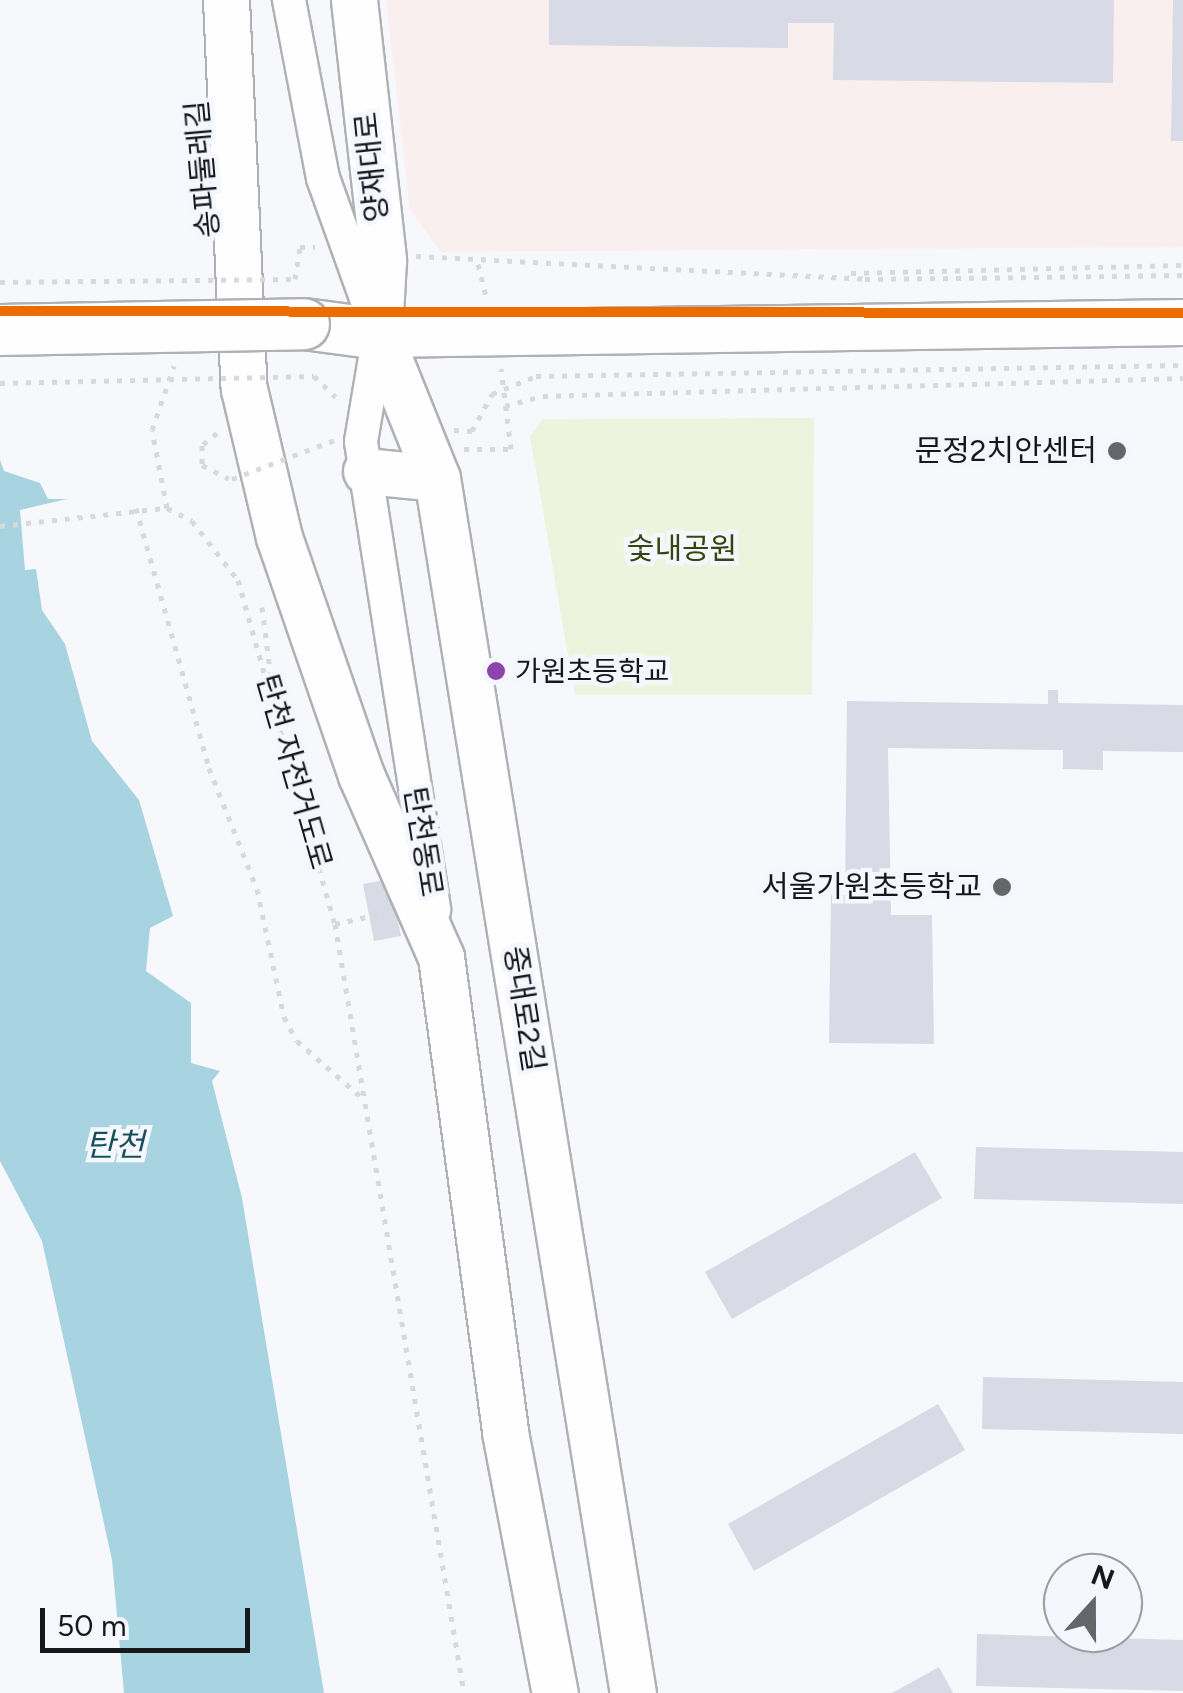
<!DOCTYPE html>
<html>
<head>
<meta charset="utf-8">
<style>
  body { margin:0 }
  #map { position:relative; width:1183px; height:1693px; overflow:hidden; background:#f7f8fc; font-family:Figtree,"Noto Sans KR",sans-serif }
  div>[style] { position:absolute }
  .commercial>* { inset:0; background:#faefef }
  .green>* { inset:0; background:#ecf4de }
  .water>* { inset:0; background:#a8d4e2 }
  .building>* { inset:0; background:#d8dbe5 }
  .path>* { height:5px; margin-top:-2.5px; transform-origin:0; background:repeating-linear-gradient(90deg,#d9d9da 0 5px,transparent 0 13px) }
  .roads { filter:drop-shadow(2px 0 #b0b1b4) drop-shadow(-2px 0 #b0b1b4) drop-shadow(0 2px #b0b1b4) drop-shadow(0 -2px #b0b1b4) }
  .street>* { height:32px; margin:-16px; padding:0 16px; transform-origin:16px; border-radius:16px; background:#fefeff }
  .secondary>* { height:45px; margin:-22.5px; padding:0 22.5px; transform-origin:22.5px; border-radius:22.5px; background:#fefeff }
  .primary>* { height:50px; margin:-25px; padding:0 25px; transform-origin:25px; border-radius:25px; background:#fefeff }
  .path-bridge>* { height:5px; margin-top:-2.5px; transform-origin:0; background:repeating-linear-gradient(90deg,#d9d9da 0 5px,transparent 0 13px) }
  .bridges { filter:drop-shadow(2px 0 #b0b1b4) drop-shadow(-2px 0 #b0b1b4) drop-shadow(0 2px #b0b1b4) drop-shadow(0 -2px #b0b1b4) }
  .primary-bridge>* { height:50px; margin:-25px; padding:0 25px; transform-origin:25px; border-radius:25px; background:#fefeff }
  .metro-1>* { height:10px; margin:-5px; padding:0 5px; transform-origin:5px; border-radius:5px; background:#ed6c00 }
  .dots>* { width:28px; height:28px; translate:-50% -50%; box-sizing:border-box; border:5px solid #f5f7fe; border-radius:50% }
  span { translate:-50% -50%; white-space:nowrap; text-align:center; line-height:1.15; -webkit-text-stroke:9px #f5f7fe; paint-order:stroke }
  .bus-label { font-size:28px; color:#17181b }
  .left { translate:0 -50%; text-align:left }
  .street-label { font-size:30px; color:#17181b }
  .poi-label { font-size:30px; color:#17181b }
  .right { translate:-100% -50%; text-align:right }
  .park-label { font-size:30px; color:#37440b }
  .water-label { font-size:32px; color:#194f5c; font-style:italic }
  .north { position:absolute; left:1043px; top:1553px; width:100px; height:100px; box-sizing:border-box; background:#f5f7fe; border:2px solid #9c9ea3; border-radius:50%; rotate:21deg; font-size:28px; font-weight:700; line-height:40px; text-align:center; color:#17181b }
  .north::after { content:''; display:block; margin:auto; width:35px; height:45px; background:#65666a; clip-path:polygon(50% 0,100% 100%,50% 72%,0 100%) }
  .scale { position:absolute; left:40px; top:1608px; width:210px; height:45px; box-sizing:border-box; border:5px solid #17181b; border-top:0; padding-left:12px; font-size:30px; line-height:35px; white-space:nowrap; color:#17181b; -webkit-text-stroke:8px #f5f7fe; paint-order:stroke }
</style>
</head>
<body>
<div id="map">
  <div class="commercial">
    <div style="clip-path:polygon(386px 0,1183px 0,1183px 247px,441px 252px,410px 210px)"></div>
  </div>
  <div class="green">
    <div style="clip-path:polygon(814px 418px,812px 695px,575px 695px,530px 436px,543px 419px)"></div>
  </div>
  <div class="water">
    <div style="clip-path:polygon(0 460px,4px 471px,40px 483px,48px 499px,67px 499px,20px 510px,25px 570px,36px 569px,42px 610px,65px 644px,92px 741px,139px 800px,173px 916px,150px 928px,146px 971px,191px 1003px,191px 1063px,220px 1071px,212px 1081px,242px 1198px,324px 1693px,124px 1693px,112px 1560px,42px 1241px,0 1161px)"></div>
  </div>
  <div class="building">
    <div style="clip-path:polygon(549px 0,1114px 0,1113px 83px,833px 80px,834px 23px,788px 23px,788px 48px,549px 45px)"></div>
    <div style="clip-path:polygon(1173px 0,1183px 0,1183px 141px,1171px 141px)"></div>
    <div style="clip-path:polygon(1048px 690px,1058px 690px,1058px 703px,1183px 705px,1183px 752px,1103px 751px,1103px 770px,1063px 769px,1063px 750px,888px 748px,891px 915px,932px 915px,934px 1044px,829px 1043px,831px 895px,845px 895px,847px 701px,1048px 704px)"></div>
    <div style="clip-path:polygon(389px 879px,401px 936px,374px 941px,363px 884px)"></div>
    <div style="clip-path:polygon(976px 1147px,1183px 1152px,1183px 1204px,974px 1199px)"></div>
    <div style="clip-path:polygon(915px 1152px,942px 1198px,732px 1319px,705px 1272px)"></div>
    <div style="clip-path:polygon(983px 1377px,1183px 1382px,1183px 1434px,982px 1429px)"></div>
    <div style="clip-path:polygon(938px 1404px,965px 1450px,754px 1571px,728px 1524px)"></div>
    <div style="clip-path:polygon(977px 1634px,1183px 1640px,1183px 1691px,976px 1686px)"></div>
    <div style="clip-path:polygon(939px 1667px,953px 1693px,892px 1693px)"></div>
  </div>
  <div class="path">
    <div style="left:416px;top:256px;width:450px;rotate:2.9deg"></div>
    <div style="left:865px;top:279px;width:318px;rotate:-0.7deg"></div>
    <div style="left:478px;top:264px;width:36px;rotate:76deg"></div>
    <div style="left:851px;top:273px;width:332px;rotate:-1.4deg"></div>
    <div style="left:295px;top:279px;width:32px;rotate:-81deg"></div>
    <div style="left:300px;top:247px;width:15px"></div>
    <div style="left:314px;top:376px;width:30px;rotate:44deg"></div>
    <div style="left:505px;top:406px;width:39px;rotate:-15deg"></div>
    <div style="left:543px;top:396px;width:640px;rotate:-1.61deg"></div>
    <div style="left:454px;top:430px;width:18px;rotate:3deg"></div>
    <div style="left:472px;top:431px;width:42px;rotate:-61.6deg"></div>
    <div style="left:492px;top:394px;width:48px;rotate:-22.2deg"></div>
    <div style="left:536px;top:376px;width:647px;rotate:-0.97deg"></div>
    <div style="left:217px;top:433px;width:19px;rotate:141deg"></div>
    <div style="left:202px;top:445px;width:20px;rotate:90deg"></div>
    <div style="left:202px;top:465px;width:30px;rotate:27deg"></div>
    <div style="left:464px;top:449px;width:47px"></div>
    <div style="left:511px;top:449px;width:81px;rotate:-97.1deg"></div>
    <div style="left:136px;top:508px;width:270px;rotate:74.3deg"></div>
    <div style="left:209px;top:768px;width:130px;rotate:68.4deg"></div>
    <div style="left:257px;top:889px;width:131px;rotate:78.1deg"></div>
    <div style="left:284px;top:1017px;width:27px;rotate:62deg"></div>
    <div style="left:297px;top:1041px;width:84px;rotate:41.1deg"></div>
    <div style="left:167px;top:508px;width:79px;rotate:-100.9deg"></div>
    <div style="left:152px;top:430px;width:68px;rotate:-71deg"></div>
    <div style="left:0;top:526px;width:168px;rotate:-6.2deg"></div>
    <div style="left:167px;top:508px;width:28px;rotate:27deg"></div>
    <div style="left:192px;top:521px;width:75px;rotate:52.1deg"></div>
    <div style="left:238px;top:580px;width:357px;rotate:74.3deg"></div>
    <div style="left:335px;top:924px;width:780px;rotate:80.48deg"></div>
    <div style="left:262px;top:607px;width:79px;rotate:82.7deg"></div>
    <div style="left:335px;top:924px;width:50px;rotate:-12.7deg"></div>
  </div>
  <div class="roads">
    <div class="street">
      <div style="left:289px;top:0;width:181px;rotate:79.2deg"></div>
      <div style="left:323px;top:178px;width:166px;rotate:70.3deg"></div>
      <div style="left:379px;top:334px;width:109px;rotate:99.5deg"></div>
      <div style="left:361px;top:442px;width:474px;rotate:81.1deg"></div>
    </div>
    <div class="secondary">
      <div style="left:226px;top:0;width:389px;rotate:87.4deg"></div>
      <div style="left:244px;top:389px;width:152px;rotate:76.7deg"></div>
      <div style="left:279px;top:537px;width:252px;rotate:71deg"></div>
      <div style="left:361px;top:775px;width:199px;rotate:66.3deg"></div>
      <div style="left:441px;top:957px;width:479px;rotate:82.3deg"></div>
      <div style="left:505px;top:1432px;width:266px;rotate:79.2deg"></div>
      <div style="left:354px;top:0;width:262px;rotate:83.6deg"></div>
      <div style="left:383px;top:260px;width:74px;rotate:93.1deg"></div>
      <div style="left:379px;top:334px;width:155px;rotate:68.1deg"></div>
      <div style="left:437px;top:478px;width:1231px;rotate:80.84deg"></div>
      <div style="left:379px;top:334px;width:804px;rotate:-0.86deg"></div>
      <div style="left:366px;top:471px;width:71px;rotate:5.6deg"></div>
    </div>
    <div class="primary">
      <div style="left:304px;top:324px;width:76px;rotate:7.6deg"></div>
    </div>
  </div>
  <div class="path-bridge">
    <div style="left:0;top:282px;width:295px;rotate:-0.6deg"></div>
    <div style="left:0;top:383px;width:314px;rotate:-1.3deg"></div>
    <div style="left:232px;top:479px;width:116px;rotate:-20.8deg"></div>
  </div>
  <div class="bridges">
    <div class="primary-bridge">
      <div style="left:0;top:330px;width:304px;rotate:-1.1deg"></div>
    </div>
  </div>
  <div class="metro-1">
    <div style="left:0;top:311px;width:1183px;rotate:0.1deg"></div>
  </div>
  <div class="dots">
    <div style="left:1117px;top:451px;background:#65666a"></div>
    <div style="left:496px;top:671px;background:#8e44ad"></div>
    <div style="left:1002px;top:887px;background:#65666a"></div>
  </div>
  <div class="bus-label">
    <span class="left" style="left:515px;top:671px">가원초등학교</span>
  </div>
  <div class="street-label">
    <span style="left:372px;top:167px;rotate:-96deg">양재대로</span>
    <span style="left:203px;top:169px;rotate:-95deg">송파둘레길</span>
    <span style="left:294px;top:772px;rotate:74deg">탄천 자전거도로</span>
    <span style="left:423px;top:842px;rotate:81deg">탄천동로</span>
    <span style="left:524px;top:1009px;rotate:81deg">중대로2길</span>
  </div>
  <div class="poi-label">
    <span class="right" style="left:1097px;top:451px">문정2치안센터</span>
    <span class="right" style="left:982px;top:887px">서울가원초등학교</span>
  </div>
  <div class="park-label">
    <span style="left:682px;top:549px">숯내공원</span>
  </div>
  <div class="water-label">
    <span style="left:115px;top:1145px">탄천</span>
  </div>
  <div class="north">N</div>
  <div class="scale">50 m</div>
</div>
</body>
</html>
